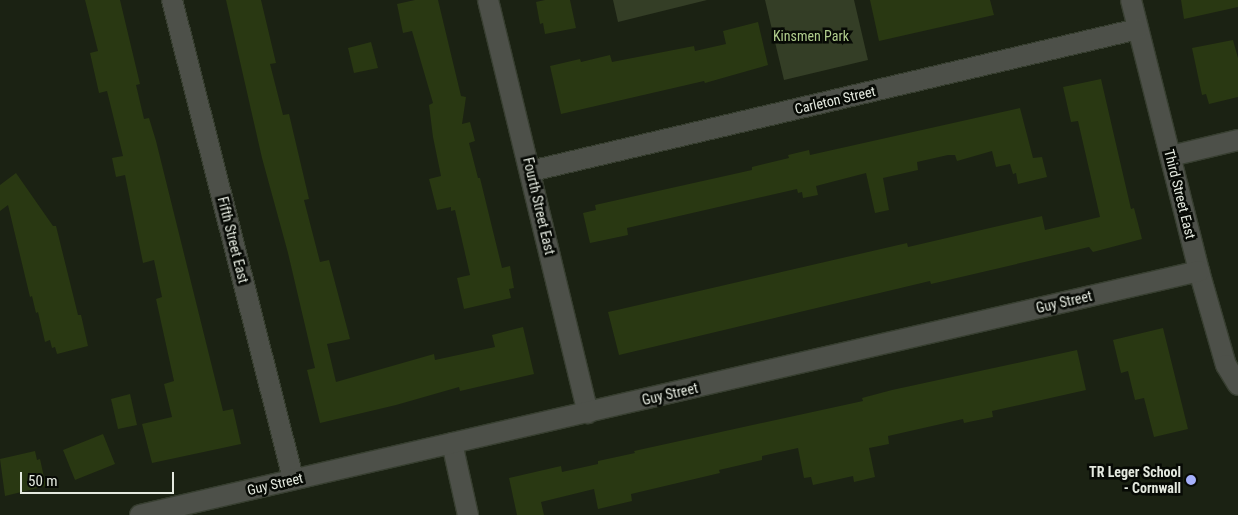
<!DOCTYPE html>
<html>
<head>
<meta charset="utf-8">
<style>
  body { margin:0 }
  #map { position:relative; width:1238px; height:515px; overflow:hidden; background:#1b2213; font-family:"Roboto Condensed",sans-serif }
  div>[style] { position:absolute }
  .green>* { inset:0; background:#343e26 }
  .building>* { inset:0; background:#293812 }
  .roads { filter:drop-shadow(1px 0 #373e30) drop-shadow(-1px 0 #373e30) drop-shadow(0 1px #373e30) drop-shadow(0 -1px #373e30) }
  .minor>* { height:20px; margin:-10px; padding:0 10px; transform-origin:10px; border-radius:10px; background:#4d5049 }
  .dots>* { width:14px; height:14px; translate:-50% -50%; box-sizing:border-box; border:2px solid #070a05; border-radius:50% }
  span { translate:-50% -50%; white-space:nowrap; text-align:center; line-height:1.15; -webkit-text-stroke:5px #070a05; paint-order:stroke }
  .park-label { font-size:14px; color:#b1ce8d }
  .street-label { font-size:14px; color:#e4e9df }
  .poi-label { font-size:14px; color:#e4e9df; font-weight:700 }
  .right { translate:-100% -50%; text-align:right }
  .scale { position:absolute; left:20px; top:472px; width:154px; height:22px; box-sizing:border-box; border:2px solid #e4e9df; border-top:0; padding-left:6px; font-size:15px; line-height:18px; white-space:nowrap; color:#e4e9df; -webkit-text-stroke:4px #070a05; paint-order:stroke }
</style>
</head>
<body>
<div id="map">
  <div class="green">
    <div style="clip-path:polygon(613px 0,707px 0,618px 22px)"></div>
    <div style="clip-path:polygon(765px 0,854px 0,868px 60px,784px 80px)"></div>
  </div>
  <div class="building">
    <div style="clip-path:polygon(85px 0,120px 0,140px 84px,136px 85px,144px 119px,149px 118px,156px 141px,223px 411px,233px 409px,241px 444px,152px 463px,142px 424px,172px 417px,164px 384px,174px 381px,156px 299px,162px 297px,154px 260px,143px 263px,125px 175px,116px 177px,112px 158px,123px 156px,107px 91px,99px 93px,90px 53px,98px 51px)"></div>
    <div style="clip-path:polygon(226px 0,261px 0,276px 63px,270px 64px,283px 115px,289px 114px,309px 199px,304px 200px,320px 262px,329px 260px,350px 339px,327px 344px,336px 382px,434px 354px,435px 360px,495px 347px,492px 335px,523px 327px,534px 374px,460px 391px,459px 387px,396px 405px,320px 423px,307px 370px,315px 368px,288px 253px,262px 158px)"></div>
    <div style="clip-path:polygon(415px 0,438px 0,461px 96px,466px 97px,462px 124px,470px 122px,475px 141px,469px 143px,478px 178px,480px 178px,502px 268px,510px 266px,514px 288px,509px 289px,511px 298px,464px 309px,457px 278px,470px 275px,455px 210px,451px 211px,451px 207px,437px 210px,429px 179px,441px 176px,433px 137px,429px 105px,433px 103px,412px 31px,403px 33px,397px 4px)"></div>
    <div style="clip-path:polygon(545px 0,570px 0,576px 28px,545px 34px,543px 23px,540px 24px,536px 2px)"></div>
    <div style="clip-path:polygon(870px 0,990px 0,994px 15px,879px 41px)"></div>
    <div style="clip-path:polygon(1181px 0,1238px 0,1238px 7px,1184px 19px)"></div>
    <div style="clip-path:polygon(758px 22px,768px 65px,705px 83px,704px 81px,561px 114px,550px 66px,580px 59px,581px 62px,610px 55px,612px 62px,694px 46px,695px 51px,726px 44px,723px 31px)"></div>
    <div style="clip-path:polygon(1233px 40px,1238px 58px,1238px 97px,1209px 104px,1206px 94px,1202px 95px,1192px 48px)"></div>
    <div style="clip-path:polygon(371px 42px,378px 68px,354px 73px,348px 48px)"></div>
    <div style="clip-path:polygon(1101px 79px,1131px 209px,1134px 208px,1142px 239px,1093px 252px,1089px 247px,931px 284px,930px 281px,619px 355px,608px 312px,617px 310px,907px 243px,908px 247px,1042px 216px,1045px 230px,1100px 217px,1078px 121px,1071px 122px,1063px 87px)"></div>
    <div style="clip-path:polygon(1020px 108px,1033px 158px,1042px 157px,1047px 177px,1018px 184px,1016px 173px,1013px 174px,1010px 164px,996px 167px,992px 151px,957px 161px,955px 155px,948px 155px,917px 162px,918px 170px,883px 178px,889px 210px,875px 213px,866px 173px,816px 186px,818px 195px,803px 198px,802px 192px,798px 193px,797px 189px,627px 228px,628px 235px,590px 243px,583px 213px,596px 210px,595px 205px,752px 170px,752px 167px,789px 158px,788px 155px,809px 150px,810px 155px)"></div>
    <div style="clip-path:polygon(16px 173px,53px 226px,56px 226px,78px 315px,81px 315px,88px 346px,57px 354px,55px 347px,52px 348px,50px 340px,45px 342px,38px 312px,36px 313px,32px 296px,30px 297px,8px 205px,0 211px,0 185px)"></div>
    <div style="clip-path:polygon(1163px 328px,1188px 429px,1154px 437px,1144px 398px,1135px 400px,1128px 371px,1121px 373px,1113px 340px)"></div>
    <div style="clip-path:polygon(1077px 350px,1086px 390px,992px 411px,993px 417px,964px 423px,963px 419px,888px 436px,889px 444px,869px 448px,875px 477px,854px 482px,853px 476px,813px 485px,811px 477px,804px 478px,798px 448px,762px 456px,762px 460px,719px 470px,720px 473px,631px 494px,632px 501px,598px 509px,594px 489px,541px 502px,544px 515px,517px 515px,509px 478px,561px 466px,562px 472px,598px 464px,598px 461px,635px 453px,634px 451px,863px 401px,862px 398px,892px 390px)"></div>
    <div style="clip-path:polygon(130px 394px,137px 425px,118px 429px,111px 399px)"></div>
    <div style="clip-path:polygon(103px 434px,115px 464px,75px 480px,63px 450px)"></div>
    <div style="clip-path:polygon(35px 451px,37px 460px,40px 459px,46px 486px,5px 496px,0 459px)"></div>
  </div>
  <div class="roads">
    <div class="minor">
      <div style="left:172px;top:0;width:494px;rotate:75.8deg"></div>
      <div style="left:488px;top:0;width:425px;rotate:76.4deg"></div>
      <div style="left:1131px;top:0;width:279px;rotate:75.9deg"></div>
      <div style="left:1199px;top:271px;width:98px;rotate:74deg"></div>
      <div style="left:1226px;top:365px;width:23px;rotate:59deg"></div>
      <div style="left:1171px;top:156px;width:69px;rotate:-13.4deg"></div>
      <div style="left:531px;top:171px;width:623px;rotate:-13.17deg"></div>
      <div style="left:452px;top:443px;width:74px;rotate:77.5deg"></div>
      <div style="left:140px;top:515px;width:1087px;rotate:-12.97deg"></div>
    </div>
  </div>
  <div class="dots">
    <div style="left:1191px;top:480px;background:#a6b1fc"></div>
  </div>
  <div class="park-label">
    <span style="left:811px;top:36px">Kinsmen Park</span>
  </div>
  <div class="street-label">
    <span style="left:835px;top:100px;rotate:-13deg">Carleton Street</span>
    <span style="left:1180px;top:194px;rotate:76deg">Third Street East</span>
    <span style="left:539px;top:206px;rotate:77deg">Fourth Street East</span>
    <span style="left:233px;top:240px;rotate:76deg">Fifth Street East</span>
    <span style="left:1064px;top:302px;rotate:-13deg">Guy Street</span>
    <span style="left:670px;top:394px;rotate:-13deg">Guy Street</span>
    <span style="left:275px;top:484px;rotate:-13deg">Guy Street</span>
  </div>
  <div class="poi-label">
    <span class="right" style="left:1181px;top:480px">TR Leger School<br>- Cornwall</span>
  </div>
  <div class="scale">50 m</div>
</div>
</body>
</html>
